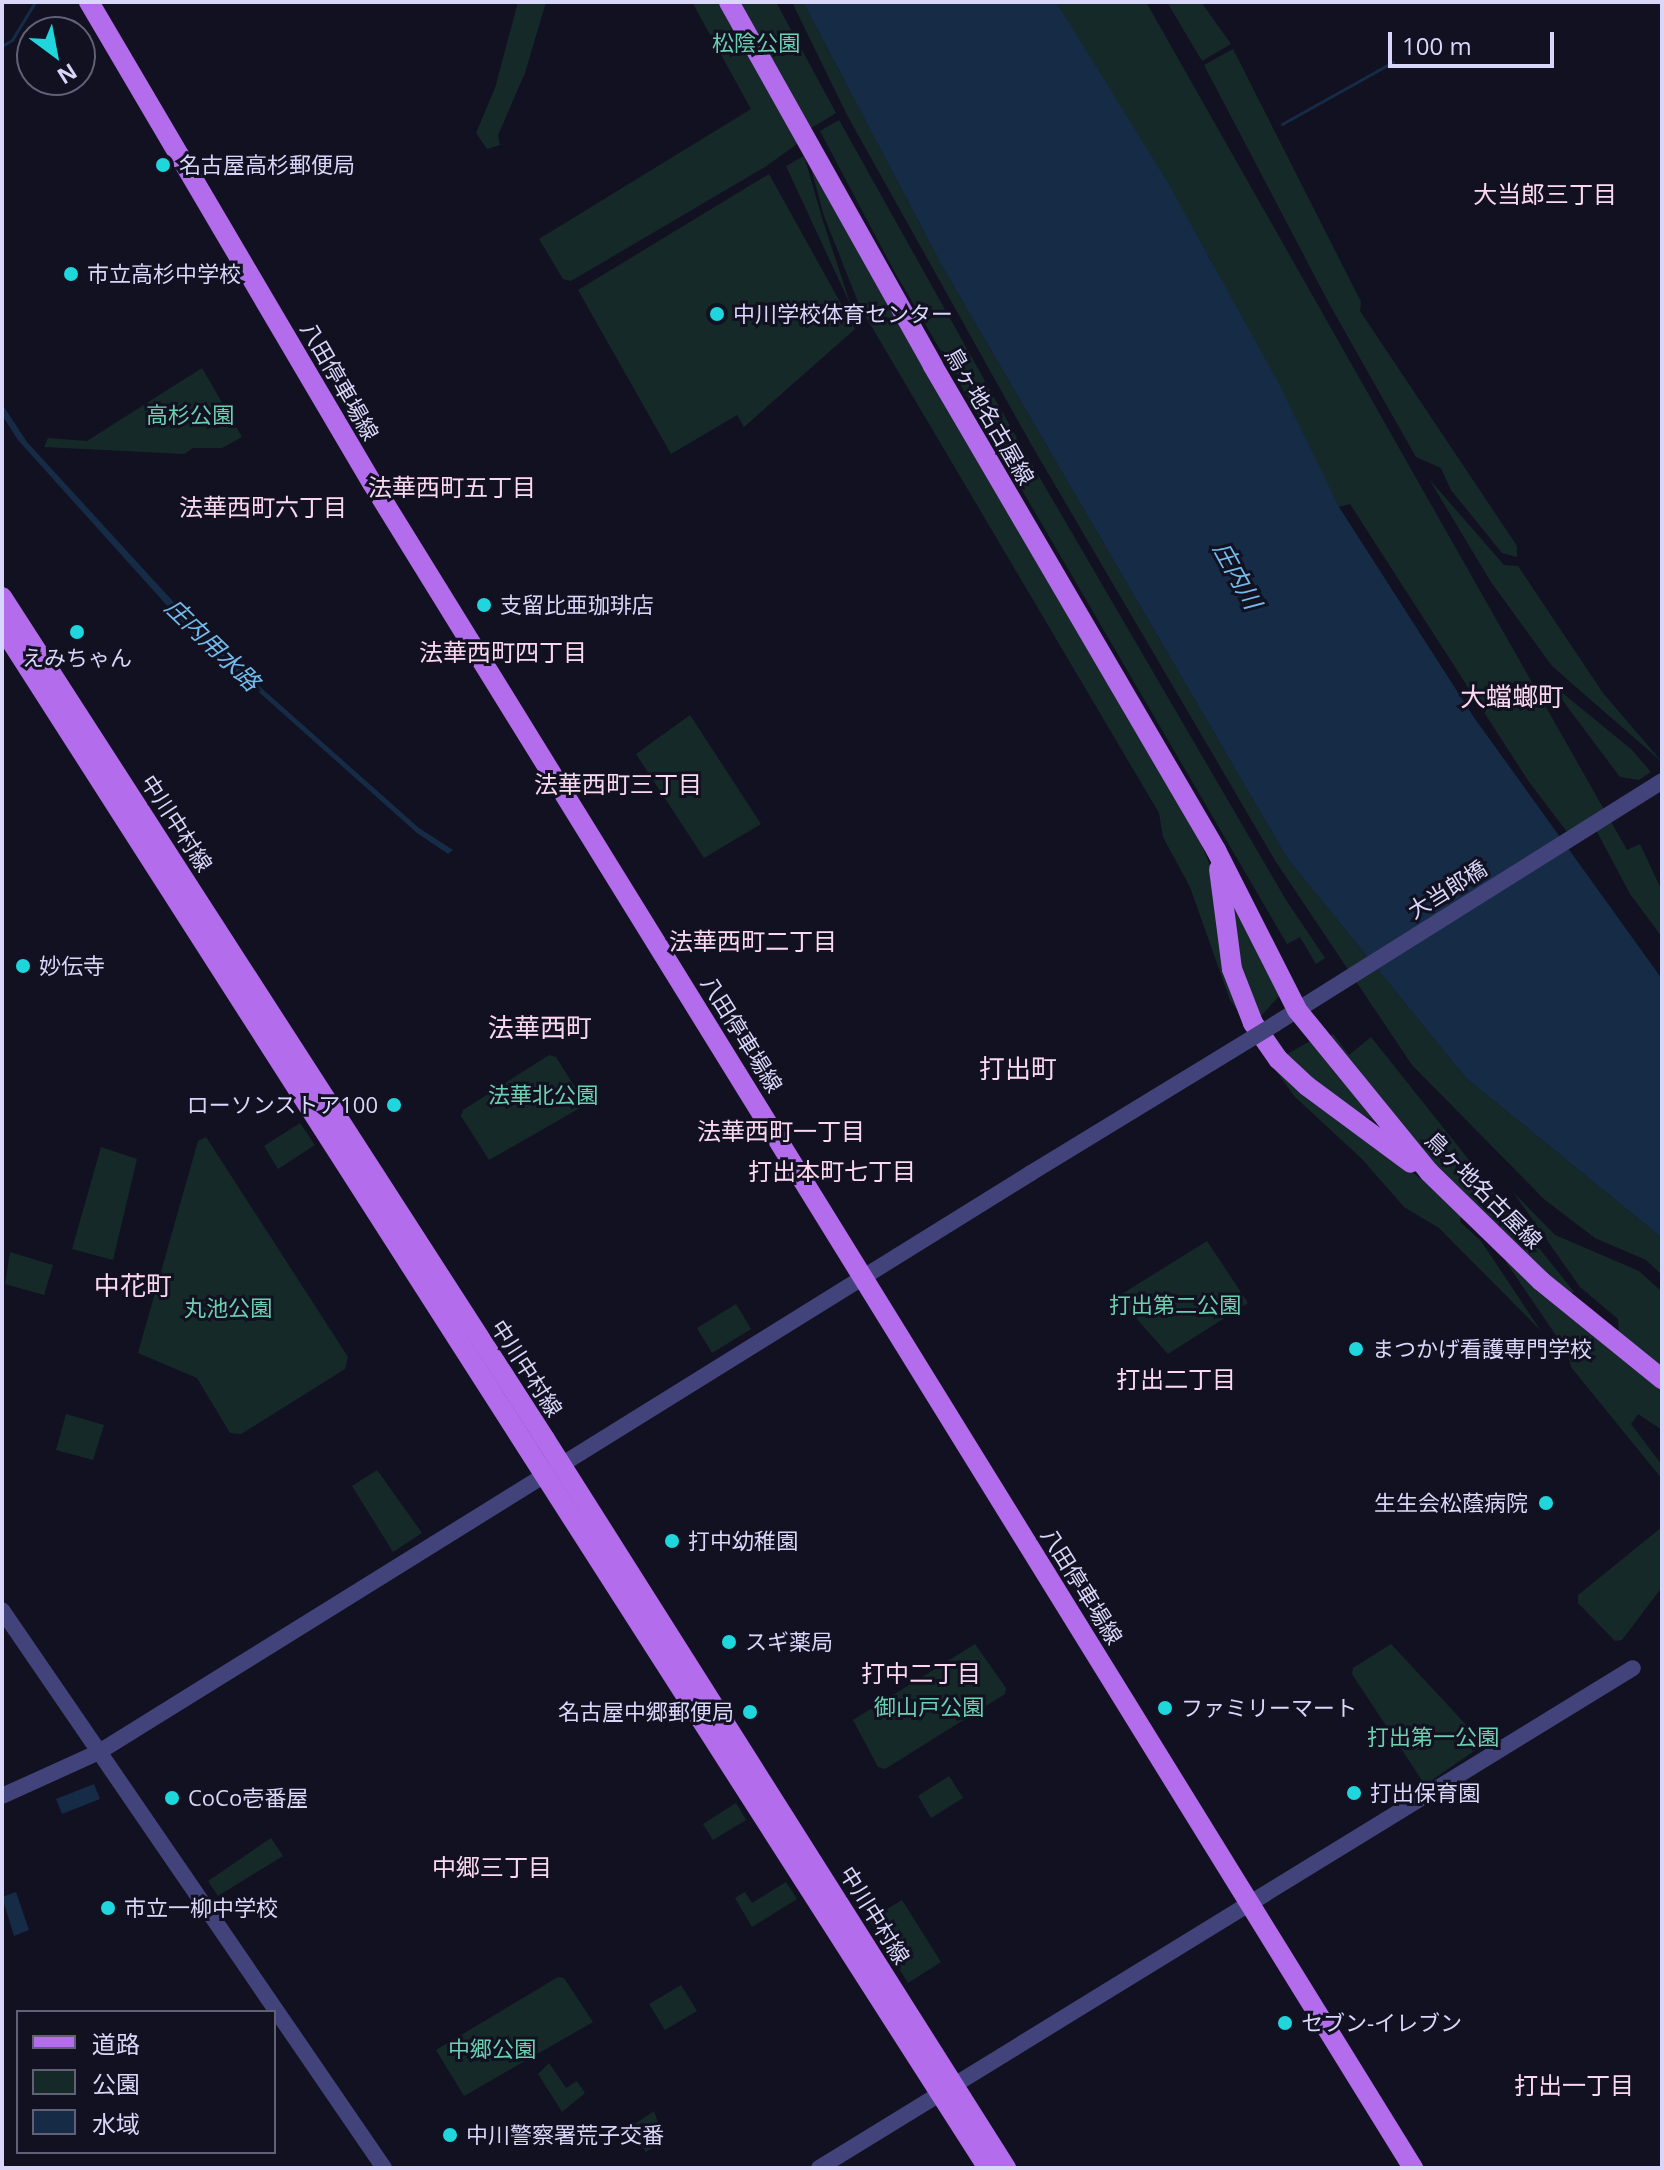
<!DOCTYPE html>
<html>
<head>
<meta charset="utf-8">
<style>
  body { margin:0 }
  #map { position:relative; width:1664px; height:2170px; overflow:hidden; background:#121121; font-family:"Open Sans","Noto Sans JP",sans-serif }
  div>[style] { position:absolute }
  .green>* { inset:0; background:#152a28 }
  .water>* { inset:0; background:#162b45 }
  .stream>* { height:3px; margin:-1.5px; padding:0 1.5px; transform-origin:1.5px; border-radius:1.5px; background:#162b45 }
  .minor>* { height:16px; margin:-8px; padding:0 8px; transform-origin:8px; border-radius:8px; background:#42437a }
  .major>* { height:20px; margin:-10px; padding:0 10px; transform-origin:10px; border-radius:10px; background:#b36ceb }
  .minor-bridge>* { height:16px; margin:-8px; padding:0 8px; transform-origin:8px; border-radius:8px; background:#42437a }
  .dots>* { width:22px; height:22px; translate:-50% -50%; box-sizing:border-box; border:4px solid #121121; border-radius:50% }
  span { translate:-50% -50%; white-space:nowrap; text-align:center; line-height:1.15; -webkit-text-stroke:6px #121121; paint-order:stroke }
  .park-label { font-size:22px; color:#6ccfb0 }
  .poi-label { font-size:22px; color:#d8d6f9 }
  .left { translate:0 -50%; text-align:left }
  .right { translate:-100% -50%; text-align:right }
  .street-label { font-size:22px; color:#d8d6f9 }
  .neighbourhood-label { font-size:24px; color:#fad8ef }
  .water-label { font-size:24px; color:#72bbeb; font-style:italic }
  .quarter-label { font-size:26px; color:#fad8ef }
  .frame { position:absolute; inset:0; border:4px solid #d8d6f9; pointer-events:none }
  .legend { position:absolute; left:16px; top:2010px; width:260px; height:144px; box-sizing:border-box; background:#121121; border:2px solid #616077; margin:0; padding:10px 14px; list-style:none; font-size:24px; color:#d8d6f9 }
  .legend li { display:flex; align-items:center; gap:16px; height:40px }
  .legend b { width:40px; border:2px solid #616077 }
  .north { position:absolute; left:16px; top:16px; width:80px; height:80px; box-sizing:border-box; background:#121121; border:2px solid #616077; border-radius:50%; rotate:148deg; font-size:22px; font-weight:700; line-height:32px; text-align:center; color:#d8d6f9 }
  .north::after { content:''; display:block; margin:auto; width:28px; height:36px; background:#1fd6dd; clip-path:polygon(50% 0,100% 100%,50% 72%,0 100%) }
  .scale { position:absolute; left:1388px; top:32px; width:166px; height:36px; box-sizing:border-box; border:4px solid #d8d6f9; border-top:0; padding-left:10px; font-size:24px; line-height:28px; white-space:nowrap; color:#d8d6f9; -webkit-text-stroke:6px #121121; paint-order:stroke }
</style>
</head>
<body>
<div id="map">
  <div class="green">
    <div style="clip-path:polygon(518px 2px,546px 2px,525px 73px,498px 135px,500px 145px,487px 149px,476px 133px,495px 88px)"></div>
    <div style="clip-path:polygon(692px 2px,776px 2px,836px 113px,795px 138px,797px 144px,765px 167px,571px 281px,563px 279px,539px 239px,751px 109px)"></div>
    <div style="clip-path:polygon(792px 2px,803px 2px,942px 266px,1287px 858px,1466px 1078px,1662px 1238px,1662px 1275px,1646px 1260px,1595px 1238px,1545px 1200px,1412px 1065px,1276px 862px,1031px 444px,847px 115px)"></div>
    <div style="clip-path:polygon(1056px 2px,1146px 2px,1627px 850px,1640px 844px,1662px 891px,1662px 937px,1630px 894px,1595px 828px,1574px 841px,1529px 782px,1350px 504px,1339px 507px,1209px 257px)"></div>
    <div style="clip-path:polygon(1167px 2px,1201px 2px,1231px 44px,1202px 61px)"></div>
    <div style="clip-path:polygon(1233px 49px,1361px 302px,1360px 311px,1517px 546px,1517px 557px,1502px 553px,1451px 490px,1441px 468px,1416px 457px,1331px 307px,1204px 65px)"></div>
    <div style="clip-path:polygon(839px 120px,1023px 449px,1286px 900px,1325px 958px,1316px 964px,1300px 937px,1287px 944px,893px 269px,820px 131px)"></div>
    <div style="clip-path:polygon(804px 143px,1198px 835px,1211px 868px,1245px 1021px,1230px 1000px,1190px 887px,1163px 837px,1159px 813px,860px 307px,824px 216px)"></div>
    <div style="clip-path:polygon(804px 156px,823px 221px,851px 306px,786px 166px)"></div>
    <div style="clip-path:polygon(769px 174px,855px 329px,744px 427px,737px 415px,671px 454px,578px 290px)"></div>
    <div style="clip-path:polygon(202px 368px,242px 437px,222px 448px,193px 448px,184px 454px,44px 447px,48px 438px,87px 441px)"></div>
    <div style="clip-path:polygon(1429px 479px,1504px 565px,1518px 566px,1603px 693px,1662px 762px,1552px 666px,1491px 582px)"></div>
    <div style="clip-path:polygon(1548px 681px,1632px 750px,1651px 772px,1639px 780px,1620px 777px)"></div>
    <div style="clip-path:polygon(690px 715px,761px 824px,704px 858px,636px 754px)"></div>
    <div style="clip-path:polygon(1231px 897px,1282px 993px,1260px 1017px,1237px 954px)"></div>
    <div style="clip-path:polygon(1333px 1034px,1349px 1055px,1371px 1037px,1574px 1292px,1566px 1296px,1421px 1151px,1325px 1040px)"></div>
    <div style="clip-path:polygon(1312px 1040px,1378px 1123px,1334px 1099px,1284px 1056px)"></div>
    <div style="clip-path:polygon(549px 1055px,556px 1057px,583px 1100px,580px 1108px,489px 1160px,461px 1116px,463px 1110px)"></div>
    <div style="clip-path:polygon(1268px 1060px,1462px 1211px,1460px 1222px,1481px 1241px,1541px 1331px,1439px 1228px,1404px 1207px,1362px 1159px,1295px 1097px)"></div>
    <div style="clip-path:polygon(300px 1123px,315px 1145px,278px 1169px,264px 1146px)"></div>
    <div style="clip-path:polygon(206px 1137px,348px 1357px,345px 1369px,241px 1434px,230px 1433px,197px 1378px,138px 1353px,198px 1141px)"></div>
    <div style="clip-path:polygon(101px 1147px,137px 1159px,113px 1260px,72px 1249px)"></div>
    <div style="clip-path:polygon(1513px 1192px,1555px 1235px,1639px 1271px,1662px 1292px,1662px 1368px,1619px 1335px,1618px 1319px,1580px 1287px)"></div>
    <div style="clip-path:polygon(1207px 1241px,1248px 1303px,1168px 1354px,1117px 1297px)"></div>
    <div style="clip-path:polygon(10px 1252px,53px 1265px,44px 1295px,5px 1284px)"></div>
    <div style="clip-path:polygon(1508px 1257px,1662px 1386px,1662px 1430px,1638px 1414px,1631px 1424px,1662px 1465px,1662px 1479px,1571px 1367px,1568px 1353px,1506px 1262px)"></div>
    <div style="clip-path:polygon(736px 1304px,751px 1329px,712px 1353px,697px 1328px)"></div>
    <div style="clip-path:polygon(66px 1414px,104px 1425px,93px 1460px,56px 1450px)"></div>
    <div style="clip-path:polygon(377px 1470px,422px 1533px,393px 1552px,352px 1486px)"></div>
    <div style="clip-path:polygon(1662px 1527px,1662px 1587px,1622px 1640px,1615px 1641px,1578px 1603px,1578px 1595px)"></div>
    <div style="clip-path:polygon(975px 1644px,1006px 1688px,1005px 1694px,885px 1769px,878px 1767px,853px 1720px)"></div>
    <div style="clip-path:polygon(1391px 1644px,1484px 1744px,1425px 1785px,1352px 1674px,1353px 1668px)"></div>
    <div style="clip-path:polygon(949px 1776px,963px 1798px,931px 1818px,918px 1796px)"></div>
    <div style="clip-path:polygon(736px 1803px,746px 1820px,713px 1840px,703px 1824px)"></div>
    <div style="clip-path:polygon(271px 1838px,283px 1856px,218px 1896px,208px 1881px)"></div>
    <div style="clip-path:polygon(786px 1882px,797px 1899px,752px 1927px,735px 1898px,745px 1892px,752px 1903px)"></div>
    <div style="clip-path:polygon(902px 1900px,941px 1962px,908px 1983px,869px 1920px)"></div>
    <div style="clip-path:polygon(558px 1977px,564px 1978px,593px 2022px,464px 2096px,436px 2050px)"></div>
    <div style="clip-path:polygon(681px 1985px,697px 2011px,665px 2030px,649px 2004px)"></div>
    <div style="clip-path:polygon(549px 2063px,566px 2088px,577px 2081px,585px 2093px,562px 2112px,538px 2074px)"></div>
    <div style="clip-path:polygon(654px 2111px,664px 2140px,646px 2152px,629px 2128px)"></div>
  </div>
  <div class="water">
    <div style="clip-path:polygon(803px 2px,1056px 2px,1168px 183px,1279px 384px,1339px 507px,1473px 716px,1662px 979px,1662px 1238px,1466px 1078px,1287px 858px,942px 266px)"></div>
    <div style="clip-path:polygon(2px 404px,27px 442px,213px 645px,419px 828px,453px 850px,448px 854px,417px 833px,189px 630px,18px 440px,2px 415px)"></div>
    <div style="clip-path:polygon(94px 1784px,100px 1799px,62px 1814px,56px 1799px)"></div>
    <div style="clip-path:polygon(16px 1892px,29px 1930px,14px 1936px,2px 1897px)"></div>
  </div>
  <div class="stream">
    <div style="left:2px;top:46px;width:12px;rotate:-31deg"></div>
    <div style="left:12px;top:40px;width:44px;rotate:-58.8deg"></div>
    <div style="left:1282px;top:124px;width:127px;rotate:-29.2deg"></div>
  </div>
  <div class="minor">
    <div style="left:1275px;top:1024px;width:457px;rotate:-32.1deg"></div>
    <div style="left:2px;top:1610px;width:676px;rotate:55.6deg"></div>
    <div style="left:2px;top:1796px;width:107px;rotate:-24.4deg"></div>
    <div style="left:99px;top:1752px;width:1097px;rotate:-31.85deg"></div>
    <div style="left:819px;top:2168px;width:955px;rotate:-31.56deg"></div>
  </div>
  <div class="major">
    <div style="left:89px;top:2px;width:558px;rotate:59.53deg"></div>
    <div style="left:372px;top:483px;width:1981px;rotate:58.29deg"></div>
    <div style="left:729px;top:2px;width:417px;rotate:60.7deg"></div>
    <div style="left:933px;top:366px;width:561px;rotate:59.68deg"></div>
    <div style="left:1216px;top:850px;width:179px;rotate:63.1deg"></div>
    <div style="left:1297px;top:1010px;width:209px;rotate:50.8deg"></div>
    <div style="left:1429px;top:1172px;width:156px;rotate:44.2deg"></div>
    <div style="left:1541px;top:1281px;width:156px;rotate:39deg"></div>
    <div style="left:2px;top:597px;width:1002px;rotate:57.18deg"></div>
    <div style="left:545px;top:1439px;width:863px;rotate:57.69deg"></div>
    <div style="left:2px;top:627px;width:1829px;rotate:57.39deg"></div>
    <div style="left:1219px;top:869px;width:101px;rotate:82.6deg"></div>
    <div style="left:1232px;top:969px;width:58px;rotate:68.7deg"></div>
    <div style="left:1253px;top:1023px;width:44px;rotate:55.2deg"></div>
    <div style="left:1278px;top:1059px;width:40px;rotate:43deg"></div>
    <div style="left:1307px;top:1086px;width:129px;rotate:36.5deg"></div>
  </div>
  <div class="minor-bridge">
    <div style="left:1031px;top:1173px;width:286px;rotate:-31.4deg"></div>
  </div>
  <div class="dots">
    <div style="left:163px;top:165px;background:#1fd6dd"></div>
    <div style="left:71px;top:274px;background:#1fd6dd"></div>
    <div style="left:717px;top:314px;background:#1fd6dd"></div>
    <div style="left:484px;top:605px;background:#1fd6dd"></div>
    <div style="left:77px;top:632px;background:#1fd6dd"></div>
    <div style="left:23px;top:966px;background:#1fd6dd"></div>
    <div style="left:394px;top:1105px;background:#1fd6dd"></div>
    <div style="left:1356px;top:1349px;background:#1fd6dd"></div>
    <div style="left:1546px;top:1503px;background:#1fd6dd"></div>
    <div style="left:672px;top:1541px;background:#1fd6dd"></div>
    <div style="left:729px;top:1642px;background:#1fd6dd"></div>
    <div style="left:1165px;top:1708px;background:#1fd6dd"></div>
    <div style="left:750px;top:1712px;background:#1fd6dd"></div>
    <div style="left:1354px;top:1793px;background:#1fd6dd"></div>
    <div style="left:172px;top:1798px;background:#1fd6dd"></div>
    <div style="left:108px;top:1908px;background:#1fd6dd"></div>
    <div style="left:1285px;top:2023px;background:#1fd6dd"></div>
    <div style="left:450px;top:2135px;background:#1fd6dd"></div>
  </div>
  <div class="park-label">
    <span style="left:756px;top:43px">松陰公園</span>
    <span style="left:190px;top:415px">高杉公園</span>
    <span style="left:543px;top:1095px">法華北公園</span>
    <span style="left:1175px;top:1305px">打出第二公園</span>
    <span style="left:228px;top:1308px">丸池公園</span>
    <span style="left:929px;top:1707px">御山戸公園</span>
    <span style="left:1433px;top:1737px">打出第一公園</span>
    <span style="left:492px;top:2049px">中郷公園</span>
  </div>
  <div class="poi-label">
    <span class="left" style="left:179px;top:165px">名古屋高杉郵便局</span>
    <span class="left" style="left:87px;top:274px">市立高杉中学校</span>
    <span class="left" style="left:733px;top:314px">中川学校体育センター</span>
    <span class="left" style="left:500px;top:605px">支留比亜珈琲店</span>
    <span style="left:77px;top:658px">えみちゃん</span>
    <span class="left" style="left:39px;top:966px">妙伝寺</span>
    <span class="right" style="left:378px;top:1105px">ローソンストア100</span>
    <span class="left" style="left:1372px;top:1349px">まつかげ看護専門学校</span>
    <span class="right" style="left:1528px;top:1503px">生生会松蔭病院</span>
    <span class="left" style="left:688px;top:1541px">打中幼稚園</span>
    <span class="left" style="left:745px;top:1642px">スギ薬局</span>
    <span class="left" style="left:1181px;top:1708px">ファミリーマート</span>
    <span class="right" style="left:734px;top:1712px">名古屋中郷郵便局</span>
    <span class="left" style="left:1370px;top:1793px">打出保育園</span>
    <span class="left" style="left:188px;top:1798px">CoCo壱番屋</span>
    <span class="left" style="left:124px;top:1908px">市立一柳中学校</span>
    <span class="left" style="left:1301px;top:2023px">セブン-イレブン</span>
    <span class="left" style="left:466px;top:2135px">中川警察署荒子交番</span>
  </div>
  <div class="street-label">
    <span style="left:340px;top:381px;rotate:60deg">八田停車場線</span>
    <span style="left:990px;top:416px;rotate:60deg">鳥ヶ地名古屋線</span>
    <span style="left:177px;top:823px;rotate:57deg">中川中村線</span>
    <span style="left:1447px;top:889px;rotate:-32deg">大当郎橋</span>
    <span style="left:742px;top:1034px;rotate:58deg">八田停車場線</span>
    <span style="left:1484px;top:1190px;rotate:45deg">鳥ヶ地名古屋線</span>
    <span style="left:527px;top:1368px;rotate:57deg">中川中村線</span>
    <span style="left:1082px;top:1586px;rotate:58deg">八田停車場線</span>
    <span style="left:875px;top:1915px;rotate:58deg">中川中村線</span>
  </div>
  <div class="neighbourhood-label">
    <span style="left:1545px;top:194px">大当郎三丁目</span>
    <span style="left:452px;top:487px">法華西町五丁目</span>
    <span style="left:263px;top:507px">法華西町六丁目</span>
    <span style="left:503px;top:652px">法華西町四丁目</span>
    <span style="left:618px;top:784px">法華西町三丁目</span>
    <span style="left:753px;top:941px">法華西町二丁目</span>
    <span style="left:781px;top:1131px">法華西町一丁目</span>
    <span style="left:832px;top:1171px">打出本町七丁目</span>
    <span style="left:1176px;top:1379px">打出二丁目</span>
    <span style="left:921px;top:1673px">打中二丁目</span>
    <span style="left:492px;top:1867px">中郷三丁目</span>
    <span style="left:1574px;top:2085px">打出一丁目</span>
  </div>
  <div class="water-label">
    <span style="left:1238px;top:575px;rotate:61deg">庄内川</span>
    <span style="left:213px;top:644px;rotate:44deg">庄内用水路</span>
  </div>
  <div class="quarter-label">
    <span style="left:1512px;top:697px">大蟷螂町</span>
    <span style="left:540px;top:1028px">法華西町</span>
    <span style="left:1018px;top:1069px">打出町</span>
    <span style="left:133px;top:1286px">中花町</span>
  </div>
  <div class="frame"></div>
  <ul class="legend">
  <li><b style="height:10px;background:#b36ceb"></b>道路</li>
  <li><b style="height:22px;background:#152a28"></b>公園</li>
  <li><b style="height:22px;background:#162b45"></b>水域</li>
  </ul>
  <div class="north">N</div>
  <div class="scale">100 m</div>
</div>
</body>
</html>
